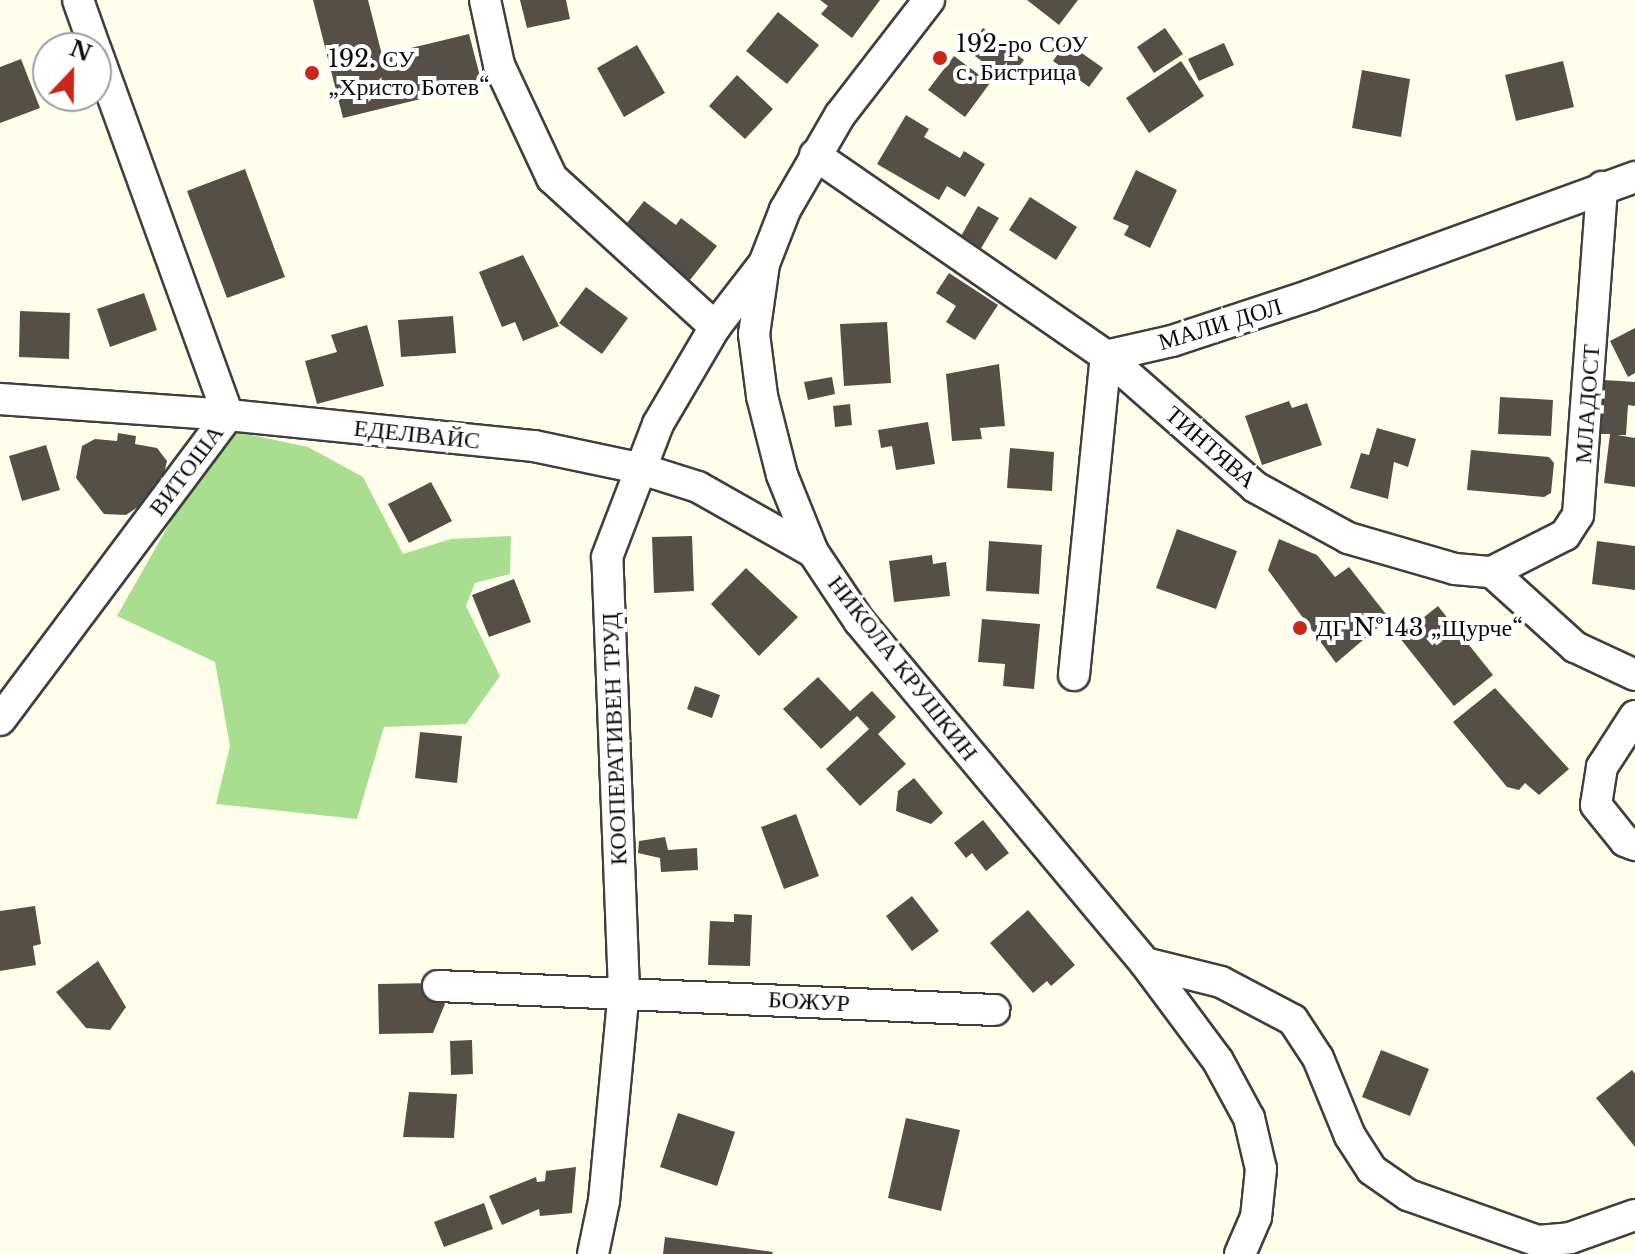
<!DOCTYPE html>
<html>
<head>
<meta charset="utf-8">
<style>
  body { margin:0 }
  #map { position:relative; width:1635px; height:1254px; overflow:hidden; background:#fffeeb; font-family:"Libre Baskerville",serif }
  div>[style] { position:absolute }
  .forest>* { inset:0; background:#a9de90 }
  .building>* { inset:0; background:#564f48 }
  .roads { filter:drop-shadow(2px 0 #3f3f3f) drop-shadow(-2px 0 #3f3f3f) drop-shadow(0 2px #3f3f3f) drop-shadow(0 -2px #3f3f3f) }
  .minor>* { height:30px; margin:-15px; padding:0 15px; transform-origin:15px; border-radius:15px; background:#fff }
  .dots>* { width:22px; height:22px; translate:-50% -50%; box-sizing:border-box; border:4px solid #fff; border-radius:50% }
  span { translate:-50% -50%; white-space:nowrap; text-align:center; line-height:1.15; -webkit-text-stroke:8px #fff; paint-order:stroke }
  .poi-label { font-size:24px; color:#0c0c0c }
  .left { translate:0 -50%; text-align:left }
  .street-label { font-size:24px; color:#0c0c0c }
  .north { position:absolute; left:32px; top:32px; width:80px; height:80px; box-sizing:border-box; background:#fff; border:2px solid #9e9e9e; border-radius:50%; rotate:22deg; font-size:22px; font-weight:700; line-height:32px; text-align:center; color:#0c0c0c }
  .north::after { content:''; display:block; margin:auto; width:28px; height:36px; background:#c6291a; clip-path:polygon(50% 0,100% 100%,50% 72%,0 100%) }
</style>
</head>
<body>
<div id="map">
  <div class="forest">
    <div style="clip-path:polygon(223px 429px,308px 447px,363px 477px,403px 554px,451px 539px,511px 536px,510px 574px,475px 583px,466px 606px,500px 676px,466px 724px,384px 727px,357px 819px,216px 804px,230px 746px,215px 662px,117px 616px)"></div>
  </div>
  <div class="building">
    <div style="clip-path:polygon(313px 0,368px 0,382px 55px,469px 34px,482px 84px,343px 118px)"></div>
    <div style="clip-path:polygon(520px 0,566px 0,570px 19px,527px 28px)"></div>
    <div style="clip-path:polygon(820px 0,880px 0,852px 38px,821px 14px,828px 6px)"></div>
    <div style="clip-path:polygon(1027px 0,1078px 0,1059px 25px)"></div>
    <div style="clip-path:polygon(778px 12px,819px 45px,787px 84px,746px 51px)"></div>
    <div style="clip-path:polygon(983px 28px,1024px 60px,1008px 81px,967px 50px)"></div>
    <div style="clip-path:polygon(1165px 28px,1183px 54px,1154px 73px,1137px 47px)"></div>
    <div style="clip-path:polygon(1066px 42px,1103px 68px,1089px 87px,1053px 61px)"></div>
    <div style="clip-path:polygon(1224px 43px,1234px 65px,1199px 81px,1188px 59px)"></div>
    <div style="clip-path:polygon(637px 45px,665px 93px,624px 117px,597px 68px)"></div>
    <div style="clip-path:polygon(954px 56px,990px 83px,965px 117px,928px 90px)"></div>
    <div style="clip-path:polygon(21px 59px,40px 108px,0 123px,0 67px)"></div>
    <div style="clip-path:polygon(1181px 61px,1204px 96px,1149px 133px,1126px 98px)"></div>
    <div style="clip-path:polygon(1563px 61px,1574px 107px,1516px 121px,1505px 75px)"></div>
    <div style="clip-path:polygon(1362px 70px,1410px 79px,1401px 137px,1352px 128px)"></div>
    <div style="clip-path:polygon(737px 75px,773px 109px,745px 139px,709px 106px)"></div>
    <div style="clip-path:polygon(906px 115px,929px 129px,924px 137px,960px 158px,964px 151px,985px 164px,965px 197px,947px 186px,939px 200px,877px 164px)"></div>
    <div style="clip-path:polygon(245px 169px,285px 277px,227px 298px,187px 191px)"></div>
    <div style="clip-path:polygon(1136px 170px,1177px 190px,1150px 248px,1124px 235px,1129px 226px,1113px 219px)"></div>
    <div style="clip-path:polygon(1030px 197px,1077px 227px,1056px 260px,1009px 230px)"></div>
    <div style="clip-path:polygon(644px 201px,676px 225px,681px 218px,717px 246px,690px 280px,623px 228px)"></div>
    <div style="clip-path:polygon(978px 206px,999px 218px,980px 250px,960px 238px)"></div>
    <div style="clip-path:polygon(523px 255px,559px 326px,523px 341px,515px 322px,502px 327px,479px 272px)"></div>
    <div style="clip-path:polygon(949px 273px,998px 305px,975px 340px,946px 322px,956px 306px,936px 293px)"></div>
    <div style="clip-path:polygon(586px 287px,628px 318px,602px 354px,559px 323px)"></div>
    <div style="clip-path:polygon(144px 293px,157px 330px,110px 347px,97px 309px)"></div>
    <div style="clip-path:polygon(20px 311px,70px 313px,69px 359px,19px 357px)"></div>
    <div style="clip-path:polygon(453px 316px,456px 353px,401px 357px,398px 320px)"></div>
    <div style="clip-path:polygon(887px 322px,891px 383px,844px 386px,840px 324px)"></div>
    <div style="clip-path:polygon(367px 325px,384px 386px,317px 404px,305px 361px,337px 352px,331px 335px)"></div>
    <div style="clip-path:polygon(1635px 328px,1635px 373px,1628px 377px,1610px 341px)"></div>
    <div style="clip-path:polygon(999px 364px,1005px 426px,980px 428px,982px 439px,952px 441px,946px 374px)"></div>
    <div style="clip-path:polygon(832px 377px,835px 394px,808px 400px,804px 382px)"></div>
    <div style="clip-path:polygon(1604px 380px,1635px 382px,1635px 406px,1628px 405px,1626px 435px,1617px 435px,1635px 438px,1635px 487px,1604px 483px,1610px 434px,1600px 434px)"></div>
    <div style="clip-path:polygon(1500px 397px,1553px 400px,1551px 436px,1498px 434px)"></div>
    <div style="clip-path:polygon(1289px 401px,1292px 408px,1307px 403px,1322px 445px,1262px 465px,1245px 416px)"></div>
    <div style="clip-path:polygon(850px 404px,852px 425px,835px 427px,833px 406px)"></div>
    <div style="clip-path:polygon(928px 422px,935px 464px,896px 470px,892px 446px,881px 448px,878px 430px)"></div>
    <div style="clip-path:polygon(1377px 428px,1416px 439px,1408px 467px,1394px 462px,1388px 499px,1350px 488px,1361px 453px,1369px 455px)"></div>
    <div style="clip-path:polygon(118px 433px,136px 436px,135px 444px,157px 448px,167px 461px,160px 492px,126px 515px,104px 514px,76px 478px,82px 446px,95px 439px,117px 441px)"></div>
    <div style="clip-path:polygon(46px 445px,60px 490px,22px 501px,9px 456px)"></div>
    <div style="clip-path:polygon(1010px 448px,1054px 452px,1052px 491px,1007px 488px)"></div>
    <div style="clip-path:polygon(1471px 450px,1549px 457px,1554px 463px,1551px 493px,1544px 497px,1467px 490px)"></div>
    <div style="clip-path:polygon(431px 482px,452px 521px,409px 543px,388px 504px)"></div>
    <div style="clip-path:polygon(1177px 529px,1237px 551px,1216px 609px,1156px 588px)"></div>
    <div style="clip-path:polygon(692px 536px,694px 591px,654px 593px,652px 537px)"></div>
    <div style="clip-path:polygon(1279px 539px,1317px 555px,1335px 577px,1349px 567px,1389px 618px,1336px 663px,1268px 570px)"></div>
    <div style="clip-path:polygon(989px 541px,1042px 545px,1039px 594px,986px 591px)"></div>
    <div style="clip-path:polygon(1597px 541px,1635px 546px,1635px 590px,1592px 584px)"></div>
    <div style="clip-path:polygon(932px 555px,933px 564px,946px 562px,950px 596px,894px 602px,889px 561px)"></div>
    <div style="clip-path:polygon(746px 568px,798px 617px,759px 656px,711px 604px)"></div>
    <div style="clip-path:polygon(514px 579px,531px 622px,489px 637px,472px 595px)"></div>
    <div style="clip-path:polygon(1438px 606px,1493px 675px,1454px 706px,1399px 637px)"></div>
    <div style="clip-path:polygon(982px 619px,1040px 624px,1034px 689px,1003px 686px,1005px 664px,978px 662px)"></div>
    <div style="clip-path:polygon(818px 677px,850px 711px,872px 691px,896px 717px,878px 734px,906px 764px,860px 806px,826px 769px,869px 729px,857px 716px,821px 749px,783px 709px)"></div>
    <div style="clip-path:polygon(695px 686px,720px 695px,712px 718px,687px 709px)"></div>
    <div style="clip-path:polygon(1495px 688px,1569px 769px,1539px 795px,1525px 783px,1519px 790px,1507px 787px,1453px 722px)"></div>
    <div style="clip-path:polygon(420px 732px,462px 736px,457px 783px,415px 778px)"></div>
    <div style="clip-path:polygon(914px 778px,943px 813px,931px 824px,896px 811px,898px 791px)"></div>
    <div style="clip-path:polygon(796px 814px,819px 876px,784px 889px,761px 827px)"></div>
    <div style="clip-path:polygon(983px 820px,1009px 853px,986px 871px,972px 853px,966px 858px,954px 843px)"></div>
    <div style="clip-path:polygon(665px 837px,668px 850px,697px 848px,698px 870px,661px 872px,660px 858px,638px 853px,639px 841px)"></div>
    <div style="clip-path:polygon(912px 896px,939px 931px,912px 951px,886px 916px)"></div>
    <div style="clip-path:polygon(35px 906px,41px 944px,33px 946px,36px 965px,0 971px,0 911px)"></div>
    <div style="clip-path:polygon(1028px 910px,1075px 965px,1051px 986px,1047px 981px,1033px 993px,990px 943px)"></div>
    <div style="clip-path:polygon(734px 914px,752px 915px,750px 966px,708px 965px,710px 921px,734px 922px)"></div>
    <div style="clip-path:polygon(98px 961px,126px 1007px,110px 1030px,86px 1028px,56px 992px)"></div>
    <div style="clip-path:polygon(433px 983px,432px 990px,445px 1004px,433px 1033px,379px 1034px,378px 984px)"></div>
    <div style="clip-path:polygon(472px 1040px,473px 1074px,451px 1075px,450px 1041px)"></div>
    <div style="clip-path:polygon(1381px 1050px,1429px 1069px,1410px 1116px,1362px 1097px)"></div>
    <div style="clip-path:polygon(1632px 1070px,1635px 1074px,1635px 1147px,1596px 1098px)"></div>
    <div style="clip-path:polygon(409px 1092px,457px 1094px,454px 1138px,403px 1137px)"></div>
    <div style="clip-path:polygon(678px 1113px,735px 1132px,717px 1186px,660px 1167px)"></div>
    <div style="clip-path:polygon(906px 1118px,960px 1130px,941px 1211px,888px 1198px)"></div>
    <div style="clip-path:polygon(576px 1167px,572px 1213px,540px 1216px,539px 1209px,502px 1225px,489px 1196px,536px 1177px,537px 1182px,545px 1181px,546px 1171px)"></div>
    <div style="clip-path:polygon(484px 1203px,493px 1229px,444px 1247px,434px 1222px)"></div>
    <div style="clip-path:polygon(665px 1237px,773px 1252px,772px 1254px,663px 1254px)"></div>
  </div>
  <div class="roads">
    <div class="minor">
      <div style="left:78px;top:0;width:51px;rotate:70.5deg"></div>
      <div style="left:485px;top:0;width:66px;rotate:77.8deg"></div>
      <div style="left:499px;top:65px;width:125px;rotate:64.9deg"></div>
      <div style="left:552px;top:178px;width:221px;rotate:42.4deg"></div>
      <div style="left:929px;top:0;width:145px;rotate:127.7deg"></div>
      <div style="left:840px;top:115px;width:110px;rotate:120.1deg"></div>
      <div style="left:785px;top:210px;width:58px;rotate:111.3deg"></div>
      <div style="left:764px;top:264px;width:71px;rotate:98.1deg"></div>
      <div style="left:754px;top:334px;width:63px;rotate:82.6deg"></div>
      <div style="left:762px;top:396px;width:81px;rotate:75.8deg"></div>
      <div style="left:782px;top:475px;width:83px;rotate:68.1deg"></div>
      <div style="left:813px;top:552px;width:83px;rotate:56.3deg"></div>
      <div style="left:859px;top:621px;width:446px;rotate:50.1deg"></div>
      <div style="left:1145px;top:963px;width:122px;rotate:53.3deg"></div>
      <div style="left:1218px;top:1061px;width:65px;rotate:61.5deg"></div>
      <div style="left:1249px;top:1118px;width:52px;rotate:76.8deg"></div>
      <div style="left:1261px;top:1169px;width:48px;rotate:95.9deg"></div>
      <div style="left:1256px;top:1217px;width:40px;rotate:113.4deg"></div>
      <div style="left:815px;top:155px;width:354px;rotate:34.6deg"></div>
      <div style="left:1106px;top:356px;width:198px;rotate:41.3deg"></div>
      <div style="left:1255px;top:487px;width:106px;rotate:28.7deg"></div>
      <div style="left:1348px;top:538px;width:111px;rotate:16.2deg"></div>
      <div style="left:1455px;top:569px;width:37px;rotate:5deg"></div>
      <div style="left:1492px;top:572px;width:112px;rotate:42.1deg"></div>
      <div style="left:1575px;top:647px;width:66px;rotate:25deg"></div>
      <div style="left:0;top:399px;width:229px;rotate:4deg"></div>
      <div style="left:228px;top:415px;width:308px;rotate:5.8deg"></div>
      <div style="left:534px;top:446px;width:106px;rotate:11.9deg"></div>
      <div style="left:638px;top:468px;width:63px;rotate:17.6deg"></div>
      <div style="left:698px;top:487px;width:132px;rotate:29.5deg"></div>
      <div style="left:1492px;top:572px;width:82px;rotate:-26.9deg"></div>
      <div style="left:1565px;top:535px;width:24px;rotate:-57deg"></div>
      <div style="left:1578px;top:515px;width:329px;rotate:-85.8deg"></div>
      <div style="left:1074px;top:675px;width:321px;rotate:-84.3deg"></div>
      <div style="left:1106px;top:356px;width:68px;rotate:-12.8deg"></div>
      <div style="left:1172px;top:341px;width:146px;rotate:-18.3deg"></div>
      <div style="left:1311px;top:295px;width:345px;rotate:-20deg"></div>
      <div style="left:1635px;top:716px;width:61px;rotate:122.9deg"></div>
      <div style="left:1602px;top:767px;width:38px;rotate:99deg"></div>
      <div style="left:1596px;top:805px;width:46px;rotate:51.1deg"></div>
      <div style="left:1625px;top:841px;width:11px;rotate:22deg"></div>
      <div style="left:0;top:720px;width:381px;rotate:-53.2deg"></div>
      <div style="left:228px;top:415px;width:387px;rotate:-109.9deg"></div>
      <div style="left:1145px;top:963px;width:78px;rotate:14deg"></div>
      <div style="left:1221px;top:982px;width:81px;rotate:27.8deg"></div>
      <div style="left:1293px;top:1020px;width:45px;rotate:56.7deg"></div>
      <div style="left:1318px;top:1058px;width:84px;rotate:67.7deg"></div>
      <div style="left:1350px;top:1136px;width:40px;rotate:57.1deg"></div>
      <div style="left:1372px;top:1170px;width:44px;rotate:34.8deg"></div>
      <div style="left:1408px;top:1195px;width:138px;rotate:19.5deg"></div>
      <div style="left:1538px;top:1241px;width:32px;rotate:-5deg"></div>
      <div style="left:1570px;top:1238px;width:69px;rotate:-19.5deg"></div>
      <div style="left:438px;top:986px;width:557px;rotate:2.47deg"></div>
      <div style="left:593px;top:1254px;width:54px;rotate:-78.3deg"></div>
      <div style="left:604px;top:1201px;width:211px;rotate:-84.6deg"></div>
      <div style="left:624px;top:991px;width:434px;rotate:-92.2deg"></div>
      <div style="left:607px;top:557px;width:142px;rotate:-69deg"></div>
      <div style="left:658px;top:424px;width:113px;rotate:-59.6deg"></div>
      <div style="left:715px;top:327px;width:78px;rotate:-52.3deg"></div>
    </div>
  </div>
  <div class="dots">
    <div style="left:940px;top:58px;background:#c6291a"></div>
    <div style="left:312px;top:73px;background:#c6291a"></div>
    <div style="left:1300px;top:628px;background:#c6291a"></div>
  </div>
  <div class="poi-label">
    <span class="left" style="left:956px;top:58px">192-ро СОУ<br>с. Бистрица</span>
    <span class="left" style="left:328px;top:73px">192. СУ<br>„Христо Ботев“</span>
    <span class="left" style="left:1316px;top:628px">ДГ №143 „Щурче“</span>
  </div>
  <div class="street-label">
    <span style="left:1220px;top:324px;rotate:-17deg">МАЛИ ДОЛ</span>
    <span style="left:1587px;top:404px;rotate:-86deg">МЛАДОСТ</span>
    <span style="left:417px;top:434px;rotate:6deg">ЕДЕЛВАЙС</span>
    <span style="left:1211px;top:447px;rotate:41deg">ТИНТЯВА</span>
    <span style="left:186px;top:470px;rotate:-53deg">ВИТОША</span>
    <span style="left:903px;top:668px;rotate:52deg">НИКОЛА КРУШКИН</span>
    <span style="left:614px;top:739px;rotate:-92deg">КООПЕРАТИВЕН ТРУД</span>
    <span style="left:809px;top:1001px;rotate:3deg">БОЖУР</span>
  </div>
  <div class="north">N</div>
</div>
</body>
</html>
